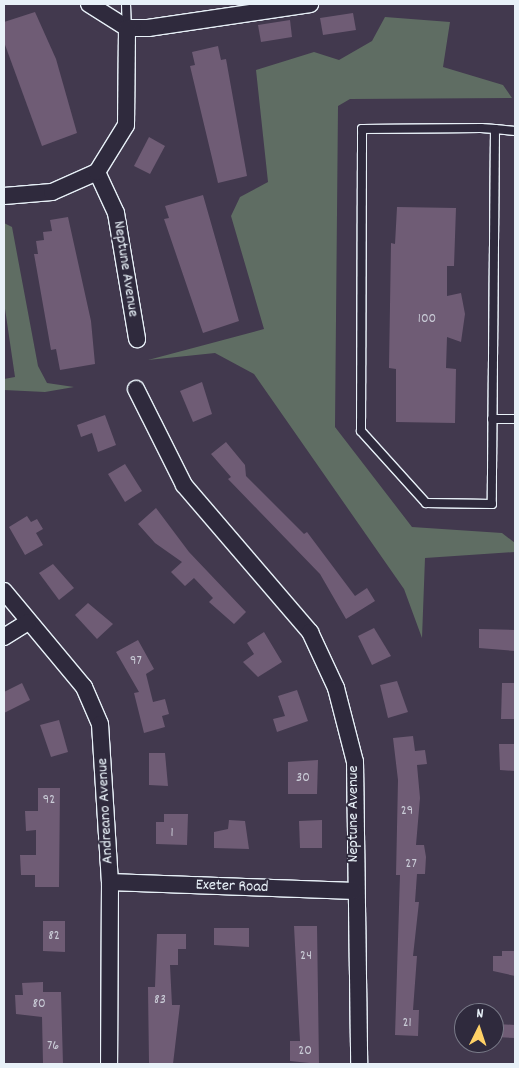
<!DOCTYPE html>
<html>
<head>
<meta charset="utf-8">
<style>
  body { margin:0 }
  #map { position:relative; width:519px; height:1068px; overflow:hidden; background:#42394e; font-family:Dekko,sans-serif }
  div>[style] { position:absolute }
  .green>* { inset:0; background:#5f6d63 }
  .building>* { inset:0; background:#6f5c75 }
  .roads { filter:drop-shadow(1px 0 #e8f1f8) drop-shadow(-1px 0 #e8f1f8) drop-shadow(0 1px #e8f1f8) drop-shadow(0 -1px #e8f1f8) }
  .service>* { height:8px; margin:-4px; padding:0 4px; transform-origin:4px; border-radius:4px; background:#2f2a3d }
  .minor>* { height:16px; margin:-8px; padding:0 8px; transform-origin:8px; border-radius:8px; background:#2f2a3d }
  span { translate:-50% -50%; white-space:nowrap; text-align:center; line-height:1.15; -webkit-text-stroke:4px #2f2a3d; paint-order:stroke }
  .number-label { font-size:14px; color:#caccd7 }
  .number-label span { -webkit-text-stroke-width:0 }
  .street-label { font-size:16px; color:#e8f1f8 }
  .frame { position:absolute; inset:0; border:5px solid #e8f1f8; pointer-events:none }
  .north { position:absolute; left:454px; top:1003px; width:50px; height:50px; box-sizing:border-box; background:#2f2a3d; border:1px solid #797a88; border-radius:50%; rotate:4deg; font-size:14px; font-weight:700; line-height:20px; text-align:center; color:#e8f1f8 }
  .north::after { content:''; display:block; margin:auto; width:18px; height:22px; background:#ffd166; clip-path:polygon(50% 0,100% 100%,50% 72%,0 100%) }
</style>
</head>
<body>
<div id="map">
  <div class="green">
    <div style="clip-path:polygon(385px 17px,450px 22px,443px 67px,503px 85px,512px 98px,350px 99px,338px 106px,335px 427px,412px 527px,502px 533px,515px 543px,515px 552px,425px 558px,422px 638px,404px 589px,254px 374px,215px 353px,148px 360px,264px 329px,231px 216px,240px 197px,268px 182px,256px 70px,314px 52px,339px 60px,372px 41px)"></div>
    <div style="clip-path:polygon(4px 223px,12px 227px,38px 366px,47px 383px,74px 387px,45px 392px,4px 390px,4px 379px,15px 377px,4px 302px)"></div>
  </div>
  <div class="building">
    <div style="clip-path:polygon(35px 12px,56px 59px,77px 133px,42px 146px,4px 42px,4px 22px)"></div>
    <div style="clip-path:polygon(353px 13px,356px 30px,323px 35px,320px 18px)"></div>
    <div style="clip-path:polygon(290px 20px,292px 37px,261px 42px,258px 25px)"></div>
    <div style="clip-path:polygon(218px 46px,221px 60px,226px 59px,247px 176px,218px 183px,190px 66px,195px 65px,192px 52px)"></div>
    <div style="clip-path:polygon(149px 137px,165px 146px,150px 174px,134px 166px)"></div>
    <div style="clip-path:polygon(203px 195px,239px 321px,203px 333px,164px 219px,169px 218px,165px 206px)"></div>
    <div style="clip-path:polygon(397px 207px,456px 208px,454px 266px,447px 266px,447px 296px,461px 293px,465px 314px,461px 342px,447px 337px,446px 368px,456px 369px,455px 423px,396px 422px,396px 369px,389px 368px,391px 243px,395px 244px)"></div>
    <div style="clip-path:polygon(68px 217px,91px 321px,95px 364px,60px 370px,56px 349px,51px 350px,34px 254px,38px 254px,36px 241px,44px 240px,43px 232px,52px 231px,50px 220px)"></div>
    <div style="clip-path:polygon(202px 382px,212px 414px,193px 422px,180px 391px)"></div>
    <div style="clip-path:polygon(105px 415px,116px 445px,98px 452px,92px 433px,81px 437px,77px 425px)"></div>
    <div style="clip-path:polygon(226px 442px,245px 465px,246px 476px,304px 534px,307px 532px,355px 596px,367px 588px,375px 601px,346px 619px,320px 574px,228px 479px,231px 477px,211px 454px)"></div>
    <div style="clip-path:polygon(125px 464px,142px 491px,125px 502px,108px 474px)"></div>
    <div style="clip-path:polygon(156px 508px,189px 552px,246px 612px,234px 624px,209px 602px,213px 598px,194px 578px,185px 586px,171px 572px,182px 562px,155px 543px,138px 524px)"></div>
    <div style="clip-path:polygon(27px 516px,31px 522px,37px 519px,43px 529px,36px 533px,43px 545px,25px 555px,9px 527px)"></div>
    <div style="clip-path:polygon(53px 564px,74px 588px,59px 600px,39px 573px)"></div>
    <div style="clip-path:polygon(88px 603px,113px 624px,97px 639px,75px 615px)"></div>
    <div style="clip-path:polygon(374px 628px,391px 656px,372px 665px,358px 636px)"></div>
    <div style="clip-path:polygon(479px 629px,515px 630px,515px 651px,479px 648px)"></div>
    <div style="clip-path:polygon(264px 632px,282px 662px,258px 677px,243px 662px,254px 654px,247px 643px)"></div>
    <div style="clip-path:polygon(138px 640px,154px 669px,146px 674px,153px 702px,165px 699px,169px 714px,162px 716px,165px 727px,144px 733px,134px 693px,139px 692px,116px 652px)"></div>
    <div style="clip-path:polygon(397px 681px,408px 712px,388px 718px,380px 685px)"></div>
    <div style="clip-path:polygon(22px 683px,30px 700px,4px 713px,4px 692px)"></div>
    <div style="clip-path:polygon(502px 683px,515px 683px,515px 719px,501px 719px)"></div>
    <div style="clip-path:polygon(297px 690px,308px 721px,277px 732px,273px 719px,285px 716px,278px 696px)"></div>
    <div style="clip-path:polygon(59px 720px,68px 752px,51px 757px,40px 725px)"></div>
    <div style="clip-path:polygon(413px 736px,415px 751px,425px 750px,427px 764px,417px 765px,420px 798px,416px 845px,424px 845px,426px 857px,425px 874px,417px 874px,415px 902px,419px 902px,413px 956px,417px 956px,413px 1010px,419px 1010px,418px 1036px,395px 1035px,400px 875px,396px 875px,398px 780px,393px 738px)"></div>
    <div style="clip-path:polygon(499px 744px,515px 744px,515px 771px,500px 770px)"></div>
    <div style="clip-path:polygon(149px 753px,165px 753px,168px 786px,149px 785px)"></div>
    <div style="clip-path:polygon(318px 760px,317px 794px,288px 794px,288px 762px)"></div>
    <div style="clip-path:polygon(38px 788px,60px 788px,59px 887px,35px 887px,35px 875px,21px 875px,20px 855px,36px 855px,36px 830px,26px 831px,25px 811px,38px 811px)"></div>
    <div style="clip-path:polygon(164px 814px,188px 814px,187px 845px,156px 844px,156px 822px,164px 822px)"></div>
    <div style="clip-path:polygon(229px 820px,245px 821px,249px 849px,214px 848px,214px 832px,228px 829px)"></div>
    <div style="clip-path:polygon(322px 820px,322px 848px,300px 848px,299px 821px)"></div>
    <div style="clip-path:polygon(43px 921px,65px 921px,65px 952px,43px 951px)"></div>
    <div style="clip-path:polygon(294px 926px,317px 926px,319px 1064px,290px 1061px,290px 1041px,300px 1041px)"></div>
    <div style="clip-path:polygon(214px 928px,249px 928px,249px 947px,214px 945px)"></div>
    <div style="clip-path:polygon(157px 934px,186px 934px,186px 949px,178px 949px,178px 965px,170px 965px,172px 1005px,180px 1005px,173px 1064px,149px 1064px,148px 987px,155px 987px)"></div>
    <div style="clip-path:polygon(502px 951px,515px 951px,515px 976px,493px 971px,493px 956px,502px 956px)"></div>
    <div style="clip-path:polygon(43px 982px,43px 992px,61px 992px,63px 1064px,43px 1064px,42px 1017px,16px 1014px,15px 995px,23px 995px,22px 983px)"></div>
    <div style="clip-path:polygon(497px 1024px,515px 1025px,515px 1038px,496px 1037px)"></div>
  </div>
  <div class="roads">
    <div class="service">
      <div style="left:126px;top:4px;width:24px;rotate:88deg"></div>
      <div style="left:495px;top:129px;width:375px;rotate:90.5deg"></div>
      <div style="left:492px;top:504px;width:66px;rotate:-179.1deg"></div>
      <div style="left:426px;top:503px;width:97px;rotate:-132.1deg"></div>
      <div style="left:361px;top:431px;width:302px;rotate:-89.8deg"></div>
      <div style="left:362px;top:129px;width:119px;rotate:-0.5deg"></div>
      <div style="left:481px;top:128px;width:14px;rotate:4deg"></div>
      <div style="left:495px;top:129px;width:20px;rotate:6deg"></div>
      <div style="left:492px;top:419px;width:23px"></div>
    </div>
    <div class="minor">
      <div style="left:89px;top:4px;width:45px;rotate:32.3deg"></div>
      <div style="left:127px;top:28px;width:21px"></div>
      <div style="left:148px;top:28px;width:164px;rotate:-8.4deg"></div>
      <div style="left:97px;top:172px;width:45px;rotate:65.1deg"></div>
      <div style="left:116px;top:213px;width:128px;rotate:80.5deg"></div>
      <div style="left:4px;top:196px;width:48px;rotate:-4.8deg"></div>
      <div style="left:52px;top:192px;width:49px;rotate:-24deg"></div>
      <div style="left:97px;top:172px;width:55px;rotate:-58.3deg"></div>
      <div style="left:126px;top:125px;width:97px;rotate:-89.4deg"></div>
      <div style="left:136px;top:389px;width:107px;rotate:63.4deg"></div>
      <div style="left:184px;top:485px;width:194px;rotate:49.4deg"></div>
      <div style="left:310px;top:632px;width:62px;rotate:65.1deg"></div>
      <div style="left:336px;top:688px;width:76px;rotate:75.6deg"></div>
      <div style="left:355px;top:762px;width:302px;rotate:89.2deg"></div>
      <div style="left:4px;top:591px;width:125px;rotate:50.2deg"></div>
      <div style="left:84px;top:687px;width:40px;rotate:66.6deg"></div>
      <div style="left:100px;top:724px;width:158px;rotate:86.4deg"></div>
      <div style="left:110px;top:882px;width:182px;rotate:90.3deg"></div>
      <div style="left:4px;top:637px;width:28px;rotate:-32deg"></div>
      <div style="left:110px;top:882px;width:244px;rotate:2.1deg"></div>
    </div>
  </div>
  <div class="number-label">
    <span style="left:427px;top:319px">100</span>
    <span style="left:136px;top:661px">97</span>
    <span style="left:303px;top:778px">30</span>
    <span style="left:49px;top:800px">92</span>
    <span style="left:407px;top:811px">29</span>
    <span style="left:172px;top:833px">1</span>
    <span style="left:411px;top:864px">27</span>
    <span style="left:54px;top:936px">82</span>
    <span style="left:306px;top:956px">24</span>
    <span style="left:160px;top:1000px">83</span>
    <span style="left:39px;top:1004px">80</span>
    <span style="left:407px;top:1023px">21</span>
    <span style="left:53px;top:1046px">76</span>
    <span style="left:305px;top:1051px">20</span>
  </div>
  <div class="street-label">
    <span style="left:125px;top:269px;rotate:81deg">Neptune Avenue</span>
    <span style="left:106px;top:811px;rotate:-93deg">Andreano Avenue</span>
    <span style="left:354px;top:814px;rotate:-90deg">Neptune Avenue</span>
    <span style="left:232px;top:887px;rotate:2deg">Exeter Road</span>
  </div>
  <div class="frame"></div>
  <div class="north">N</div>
</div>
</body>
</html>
